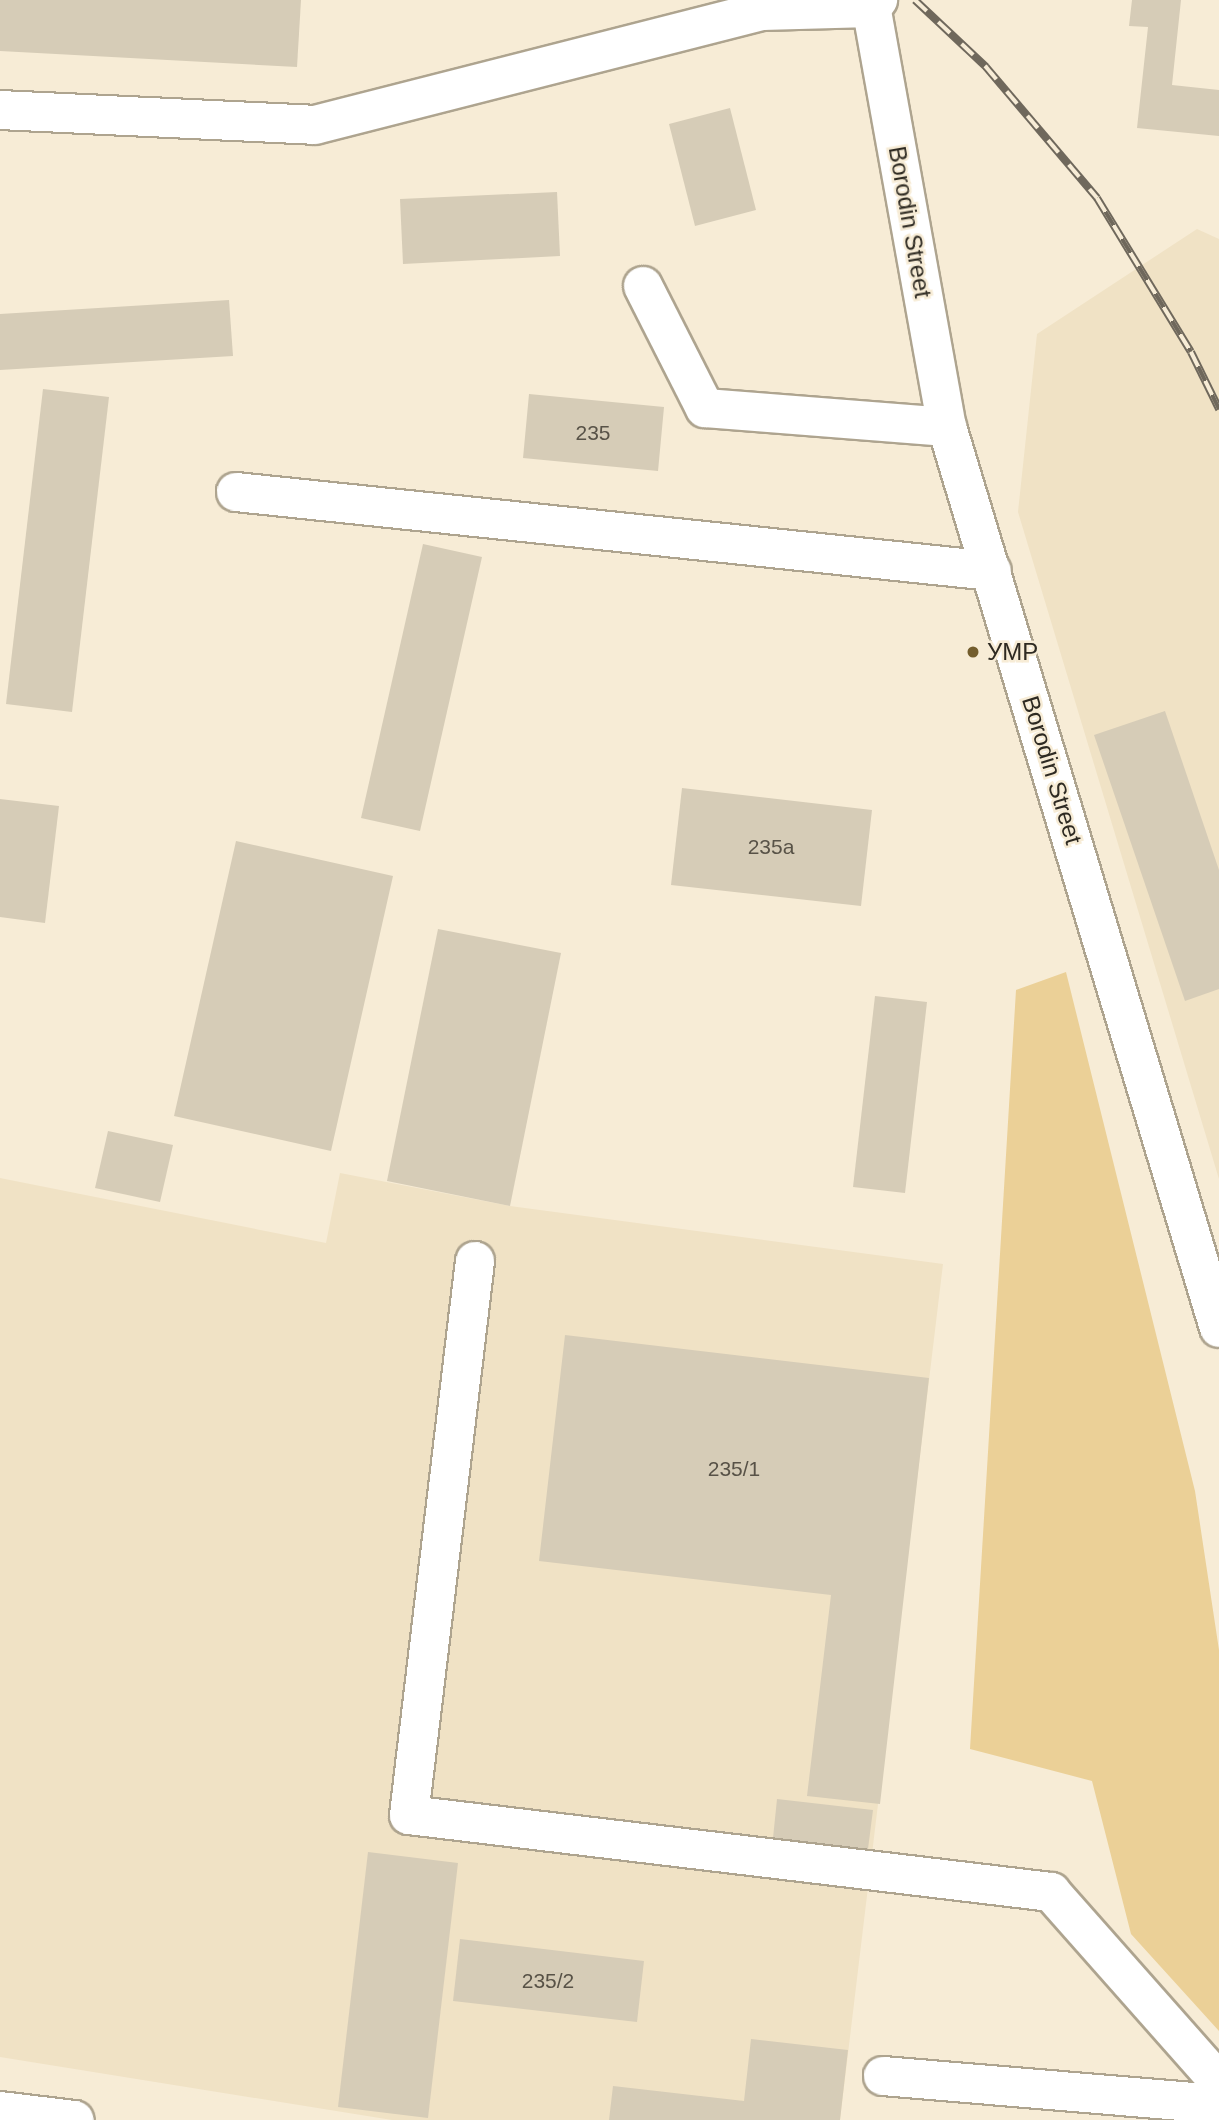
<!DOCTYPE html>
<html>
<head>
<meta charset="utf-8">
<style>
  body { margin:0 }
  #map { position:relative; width:1219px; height:2120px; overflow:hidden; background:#f7ecd6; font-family:Helvetica,sans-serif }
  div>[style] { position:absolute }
  .built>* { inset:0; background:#f0e2c5 }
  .green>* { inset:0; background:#ebd097 }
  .building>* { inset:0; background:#d6ccb7 }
  .roads { filter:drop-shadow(2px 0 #aea48f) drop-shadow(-2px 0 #aea48f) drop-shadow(0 2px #aea48f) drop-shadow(0 -2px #aea48f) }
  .minor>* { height:38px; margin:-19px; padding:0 19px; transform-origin:19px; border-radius:19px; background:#fff }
  .rail>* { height:8px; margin-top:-4px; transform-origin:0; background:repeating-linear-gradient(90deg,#f7ecd6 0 16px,#6f685c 0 32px); box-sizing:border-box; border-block:2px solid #6f685c }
  .dots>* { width:19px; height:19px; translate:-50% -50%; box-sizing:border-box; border:4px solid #f7ecd6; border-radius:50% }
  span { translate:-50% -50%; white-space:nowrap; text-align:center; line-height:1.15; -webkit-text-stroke:5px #f7ecd6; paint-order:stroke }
  .number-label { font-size:21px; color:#585247 }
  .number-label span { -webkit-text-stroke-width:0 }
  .street-label { font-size:24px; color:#2e2a22 }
  .poi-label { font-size:24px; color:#2e2a22 }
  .left { translate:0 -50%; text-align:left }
</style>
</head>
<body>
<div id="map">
  <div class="built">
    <div style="clip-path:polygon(1197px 229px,1219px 239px,1219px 1179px,1018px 512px,1037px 334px)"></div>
    <div style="clip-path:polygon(340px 1173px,510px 1206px,943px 1264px,840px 2120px,392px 2120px,0 2057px,0 1178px,326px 1243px)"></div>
  </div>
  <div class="green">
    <div style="clip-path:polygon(1066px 972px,1195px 1491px,1219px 1650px,1219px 2031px,1131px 1934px,1092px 1781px,970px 1749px,1016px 990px)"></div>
  </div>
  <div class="building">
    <div style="clip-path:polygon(0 0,301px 0,297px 67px,0 51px)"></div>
    <div style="clip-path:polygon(1132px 0,1181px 0,1172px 85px,1219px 90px,1219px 136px,1137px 128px,1148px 27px,1129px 26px)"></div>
    <div style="clip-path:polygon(730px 108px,756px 210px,695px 226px,669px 124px)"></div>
    <div style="clip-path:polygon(557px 192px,560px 256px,403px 264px,400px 199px)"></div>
    <div style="clip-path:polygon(229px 300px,233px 356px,0 370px,0 314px)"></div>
    <div style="clip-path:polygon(43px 389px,109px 397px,72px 712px,6px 704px)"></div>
    <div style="clip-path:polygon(529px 394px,664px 407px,658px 471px,523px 458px)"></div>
    <div style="clip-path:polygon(423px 544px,482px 557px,420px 831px,361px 818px)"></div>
    <div style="clip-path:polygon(1165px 711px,1219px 870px,1219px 989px,1185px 1001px,1094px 735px)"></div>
    <div style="clip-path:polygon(682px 788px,872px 810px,861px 906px,671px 885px)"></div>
    <div style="clip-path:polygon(0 799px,59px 806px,45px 923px,0 917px)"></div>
    <div style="clip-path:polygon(236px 841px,393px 876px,331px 1151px,174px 1116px)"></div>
    <div style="clip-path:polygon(438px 929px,561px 953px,510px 1206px,387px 1181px)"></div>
    <div style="clip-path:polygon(875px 996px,927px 1002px,905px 1193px,853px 1187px)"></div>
    <div style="clip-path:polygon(108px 1131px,173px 1145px,160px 1202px,95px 1188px)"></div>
    <div style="clip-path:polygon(565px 1335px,929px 1378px,880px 1804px,807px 1796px,831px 1595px,539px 1561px)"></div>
    <div style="clip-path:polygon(777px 1799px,873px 1810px,868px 1849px,773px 1838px)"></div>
    <div style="clip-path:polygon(368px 1852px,458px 1863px,428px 2118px,338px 2107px)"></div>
    <div style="clip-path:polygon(460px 1939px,644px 1961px,637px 2022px,453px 2001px)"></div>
    <div style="clip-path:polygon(751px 2039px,848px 2050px,840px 2120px,609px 2120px,613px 2086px,744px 2101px)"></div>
  </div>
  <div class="roads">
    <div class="minor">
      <div style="left:870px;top:0;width:434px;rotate:79.8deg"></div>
      <div style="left:947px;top:427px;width:941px;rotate:73.2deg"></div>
      <div style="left:0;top:110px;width:315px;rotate:2.7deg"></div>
      <div style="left:315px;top:125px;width:461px;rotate:-14.3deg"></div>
      <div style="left:762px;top:11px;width:109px;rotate:-1.6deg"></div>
      <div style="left:871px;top:8px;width:11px;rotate:-49deg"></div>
      <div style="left:643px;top:286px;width:137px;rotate:63.1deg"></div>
      <div style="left:705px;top:408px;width:243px;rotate:4.5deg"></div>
      <div style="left:236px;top:492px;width:760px;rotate:5.97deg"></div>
      <div style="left:475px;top:1261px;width:558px;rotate:96.79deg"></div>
      <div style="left:409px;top:1815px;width:647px;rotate:6.84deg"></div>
      <div style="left:1051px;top:1892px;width:254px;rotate:48.5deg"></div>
      <div style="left:883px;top:2076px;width:337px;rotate:4.8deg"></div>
      <div style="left:0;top:2111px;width:75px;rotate:6.9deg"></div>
    </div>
  </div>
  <div class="rail">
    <div style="left:915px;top:0;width:98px;rotate:43.3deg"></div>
    <div style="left:986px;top:67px;width:172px;rotate:49.7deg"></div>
    <div style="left:1097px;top:198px;width:180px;rotate:58.6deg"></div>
    <div style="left:1191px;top:352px;width:64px;rotate:63.8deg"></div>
  </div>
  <div class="dots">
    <div style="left:973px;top:652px;background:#735d2d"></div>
  </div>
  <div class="number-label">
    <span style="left:593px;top:433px">235</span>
    <span style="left:771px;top:847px">235а</span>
    <span style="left:734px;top:1469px">235/1</span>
    <span style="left:548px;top:1981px">235/2</span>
  </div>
  <div class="street-label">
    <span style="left:910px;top:222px;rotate:80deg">Borodin Street</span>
    <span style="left:1052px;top:770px;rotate:73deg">Borodin Street</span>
  </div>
  <div class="poi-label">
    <span class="left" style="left:987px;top:652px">УМР</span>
  </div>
</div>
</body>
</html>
